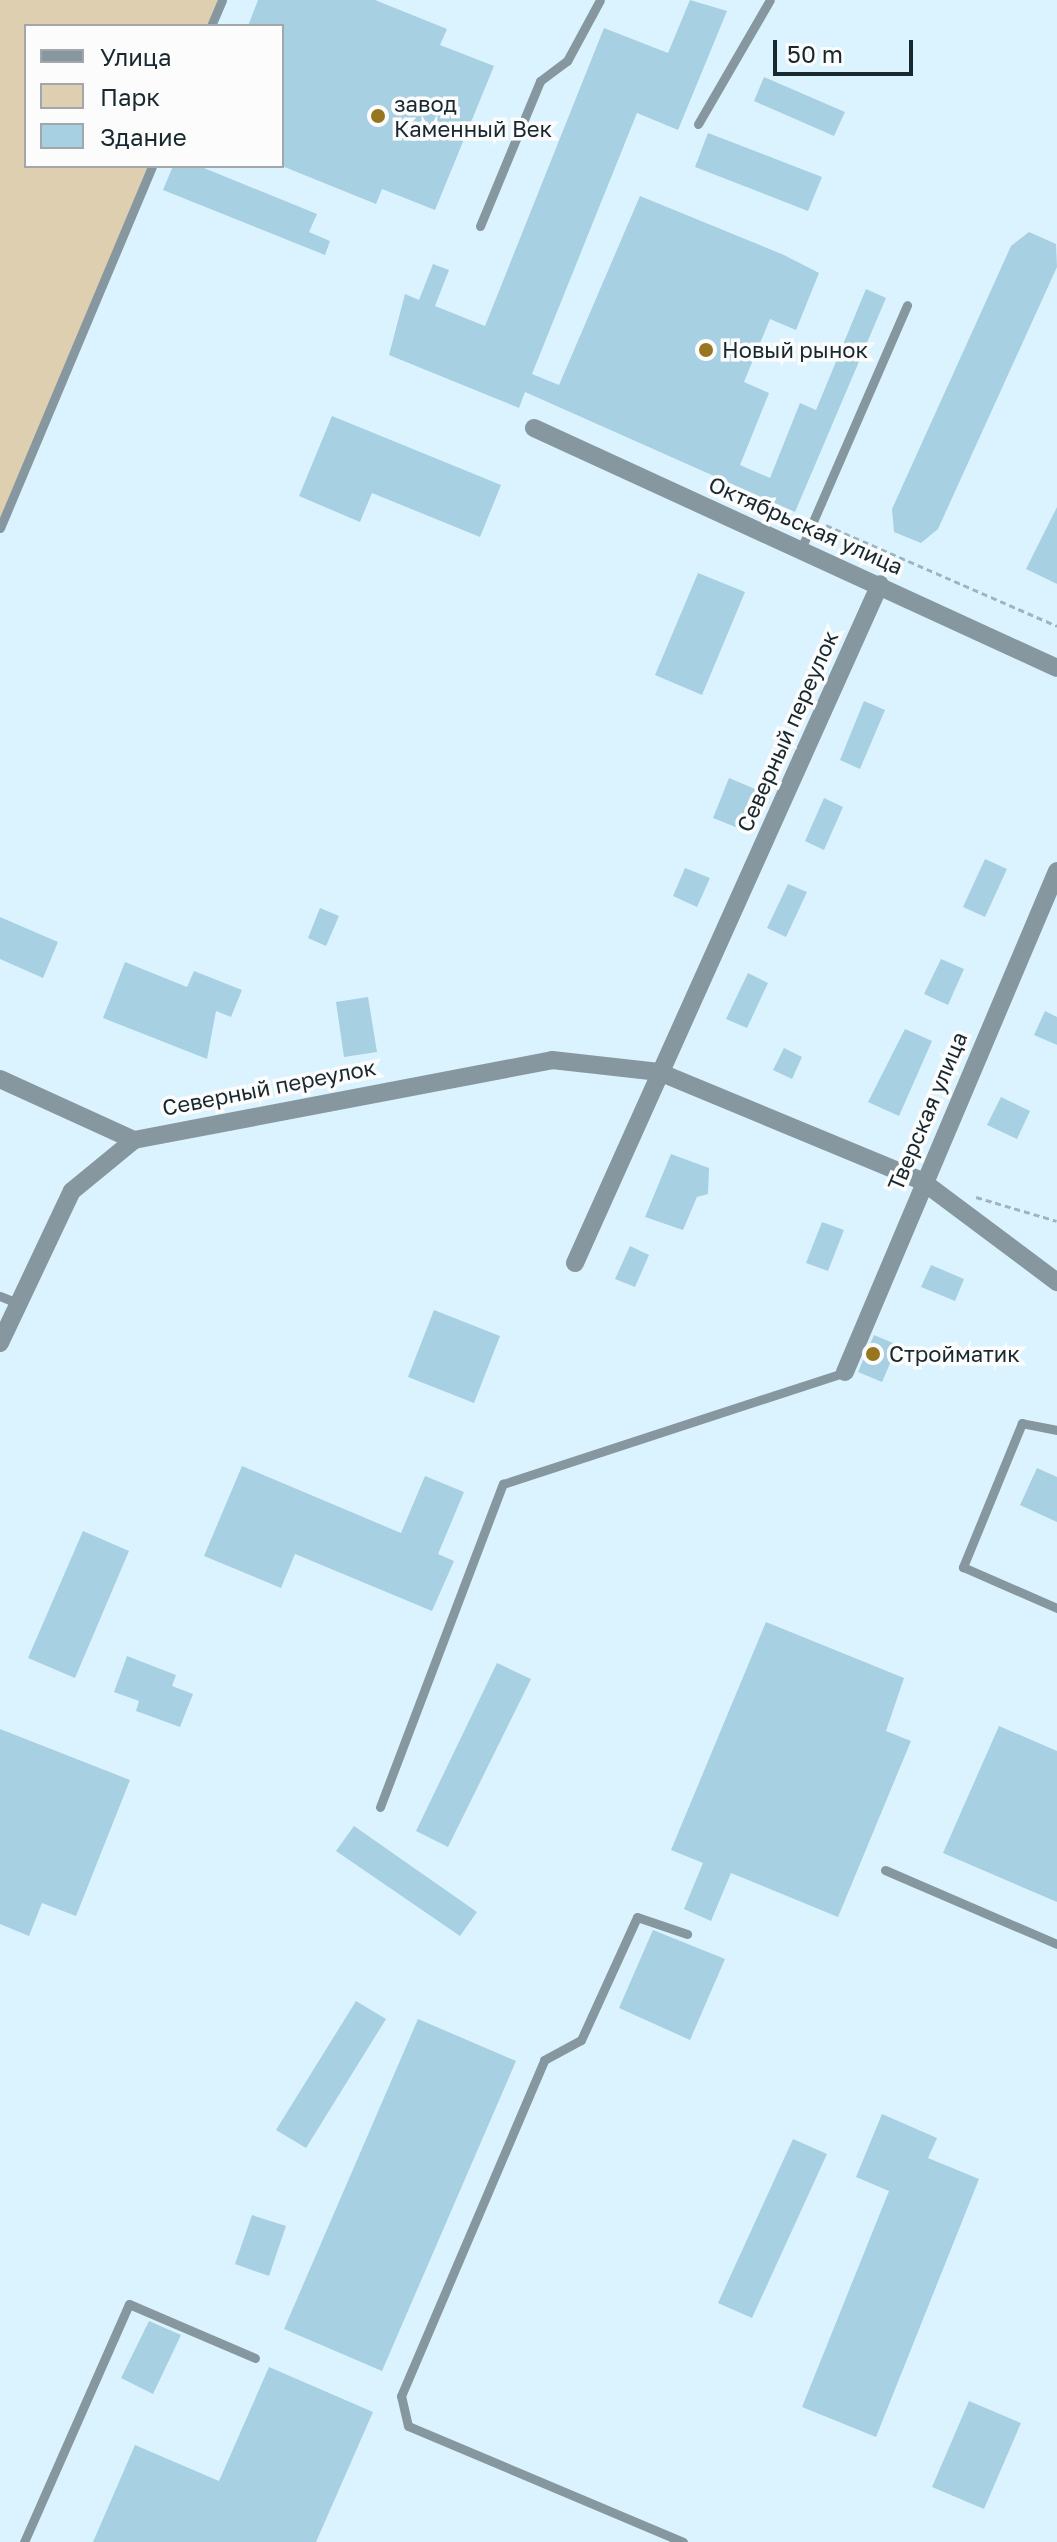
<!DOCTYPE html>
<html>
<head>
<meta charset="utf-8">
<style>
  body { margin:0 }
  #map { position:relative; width:1057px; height:2542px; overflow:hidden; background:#dbf3fe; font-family:"Golos Text",sans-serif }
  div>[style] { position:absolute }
  .green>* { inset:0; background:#ddcfb0 }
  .building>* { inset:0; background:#a7d0e2 }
  .path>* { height:3px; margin-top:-1.5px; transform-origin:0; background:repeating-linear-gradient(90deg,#9eb4be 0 6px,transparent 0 10px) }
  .lane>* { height:9px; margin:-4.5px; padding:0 4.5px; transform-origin:4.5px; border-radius:4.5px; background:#86979f }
  .street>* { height:18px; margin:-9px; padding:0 9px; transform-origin:9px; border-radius:9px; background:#86979f }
  .dots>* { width:22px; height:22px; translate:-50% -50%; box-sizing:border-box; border:4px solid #fcfcfc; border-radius:50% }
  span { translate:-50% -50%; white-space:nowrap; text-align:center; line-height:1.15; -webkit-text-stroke:7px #fcfcfc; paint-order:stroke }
  .poi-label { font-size:22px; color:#18282f }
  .left { translate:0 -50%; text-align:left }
  .street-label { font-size:22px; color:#18282f }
  .legend { position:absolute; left:24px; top:24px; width:260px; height:144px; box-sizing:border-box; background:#fcfcfc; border:2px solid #a1a7aa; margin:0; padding:10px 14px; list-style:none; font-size:24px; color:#18282f }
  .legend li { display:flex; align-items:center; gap:16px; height:40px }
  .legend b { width:40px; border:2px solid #a1a7aa }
  .scale { position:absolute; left:773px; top:40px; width:140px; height:36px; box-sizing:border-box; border:4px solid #18282f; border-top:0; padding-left:10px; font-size:24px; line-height:28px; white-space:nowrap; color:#18282f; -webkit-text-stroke:6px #fcfcfc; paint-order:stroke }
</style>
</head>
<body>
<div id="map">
  <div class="green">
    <div style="clip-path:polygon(0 0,222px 0,211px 26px,26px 26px,26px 166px,153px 166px,0 532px)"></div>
  </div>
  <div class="building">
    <div style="clip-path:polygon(258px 0,375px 0,447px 29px,440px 45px,494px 66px,435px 210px,382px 189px,376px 204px,282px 166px,282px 26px,248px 26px)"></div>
    <div style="clip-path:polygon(690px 0,727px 11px,678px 130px,637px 113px,532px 374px,559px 385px,640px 196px,784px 255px,819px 273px,796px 330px,770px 319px,744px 382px,769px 393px,740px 465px,770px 478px,800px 403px,816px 410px,866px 289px,886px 298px,795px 512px,525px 392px,519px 408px,389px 355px,405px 294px,419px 300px,433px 264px,449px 270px,435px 306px,485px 326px,604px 28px,668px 53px)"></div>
    <div style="clip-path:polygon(764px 77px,845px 112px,834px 136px,754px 101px)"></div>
    <div style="clip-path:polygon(708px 133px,822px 177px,808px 211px,695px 167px)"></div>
    <div style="clip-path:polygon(173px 166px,199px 166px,317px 214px,309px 232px,330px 241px,325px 255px,163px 190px)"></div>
    <div style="clip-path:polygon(1029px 232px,1056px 244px,1057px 267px,938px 529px,921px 543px,894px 532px,892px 509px,1011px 246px)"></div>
    <div style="clip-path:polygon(332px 416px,501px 485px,480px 537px,372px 493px,360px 522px,299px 496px)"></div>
    <div style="clip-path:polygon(1057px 507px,1057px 584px,1026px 569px)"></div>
    <div style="clip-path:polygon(698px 573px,745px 592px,702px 695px,655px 675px)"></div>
    <div style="clip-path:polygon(864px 701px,885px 710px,860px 769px,840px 760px)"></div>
    <div style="clip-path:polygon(729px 778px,760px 791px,743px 830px,713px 818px)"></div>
    <div style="clip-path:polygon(824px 798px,843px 807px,824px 850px,805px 841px)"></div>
    <div style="clip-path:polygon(985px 859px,1007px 869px,985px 917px,963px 907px)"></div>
    <div style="clip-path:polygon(685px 868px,710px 878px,697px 907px,673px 896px)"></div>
    <div style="clip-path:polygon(788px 884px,807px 892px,786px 937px,767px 928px)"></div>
    <div style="clip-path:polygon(320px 908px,339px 916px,326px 946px,308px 938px)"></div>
    <div style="clip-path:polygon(0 917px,58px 942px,43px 978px,0 959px)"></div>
    <div style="clip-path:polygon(941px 959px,964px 969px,948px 1005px,924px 994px)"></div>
    <div style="clip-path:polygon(125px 962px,187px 987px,194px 971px,242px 990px,231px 1017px,216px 1011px,207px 1059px,103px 1018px)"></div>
    <div style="clip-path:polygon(748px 973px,768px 983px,747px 1028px,726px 1019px)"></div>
    <div style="clip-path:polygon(368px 997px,377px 1052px,344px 1057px,336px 1002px)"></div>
    <div style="clip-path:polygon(1045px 1011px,1057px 1017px,1057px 1045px,1034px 1035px)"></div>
    <div style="clip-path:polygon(905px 1029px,932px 1041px,899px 1116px,868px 1102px)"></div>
    <div style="clip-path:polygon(784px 1048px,802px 1057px,792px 1079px,773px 1070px)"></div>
    <div style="clip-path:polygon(1001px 1097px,1030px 1111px,1017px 1139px,987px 1125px)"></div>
    <div style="clip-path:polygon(671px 1154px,709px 1168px,708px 1194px,697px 1197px,683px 1230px,645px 1217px)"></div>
    <div style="clip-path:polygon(822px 1222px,844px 1230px,828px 1271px,806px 1263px)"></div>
    <div style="clip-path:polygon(630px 1246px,649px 1255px,635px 1287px,615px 1279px)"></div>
    <div style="clip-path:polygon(931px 1265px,964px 1279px,955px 1301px,921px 1287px)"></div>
    <div style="clip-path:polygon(434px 1310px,500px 1336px,474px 1403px,408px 1377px)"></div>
    <div style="clip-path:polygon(874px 1335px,898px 1345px,882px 1382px,858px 1372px)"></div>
    <div style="clip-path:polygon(242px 1466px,401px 1533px,425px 1476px,464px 1492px,438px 1554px,454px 1561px,432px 1611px,295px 1554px,281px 1588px,204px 1556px)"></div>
    <div style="clip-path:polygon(1037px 1468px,1057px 1477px,1057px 1522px,1020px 1505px)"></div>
    <div style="clip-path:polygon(83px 1531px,129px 1551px,75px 1678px,28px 1658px)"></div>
    <div style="clip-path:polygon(766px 1622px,904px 1678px,886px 1731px,911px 1741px,838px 1917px,731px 1873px,711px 1921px,684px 1909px,703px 1863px,671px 1850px)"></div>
    <div style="clip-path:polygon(127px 1656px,176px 1675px,172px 1686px,193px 1694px,180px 1727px,136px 1711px,139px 1701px,114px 1692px)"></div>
    <div style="clip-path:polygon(497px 1663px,531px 1679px,448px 1847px,416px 1831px)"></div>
    <div style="clip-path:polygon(999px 1726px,1057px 1751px,1057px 1902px,943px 1853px)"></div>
    <div style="clip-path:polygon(0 1729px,130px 1780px,76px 1916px,42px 1903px,29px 1936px,0 1924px)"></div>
    <div style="clip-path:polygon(354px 1826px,477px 1912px,460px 1936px,336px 1851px)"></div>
    <div style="clip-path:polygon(653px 1930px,725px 1959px,690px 2040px,619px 2008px)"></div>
    <div style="clip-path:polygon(356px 2001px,386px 2019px,306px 2148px,276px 2130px)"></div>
    <div style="clip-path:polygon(418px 2019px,516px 2061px,382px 2371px,284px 2329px)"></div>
    <div style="clip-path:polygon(882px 2114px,937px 2138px,928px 2158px,979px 2179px,876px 2437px,802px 2407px,889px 2191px,856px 2177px)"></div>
    <div style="clip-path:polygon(793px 2139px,827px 2154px,752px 2318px,718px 2303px)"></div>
    <div style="clip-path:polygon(252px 2215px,286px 2226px,269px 2276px,235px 2264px)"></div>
    <div style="clip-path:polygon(149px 2321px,181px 2335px,153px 2394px,121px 2378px)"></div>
    <div style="clip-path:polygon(269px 2367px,373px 2412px,316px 2542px,93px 2542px,135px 2445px,219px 2481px)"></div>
    <div style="clip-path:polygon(969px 2401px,1021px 2423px,984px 2509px,932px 2487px)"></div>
  </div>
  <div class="path">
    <div style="left:826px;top:525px;width:252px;rotate:23.6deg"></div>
    <div style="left:976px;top:1197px;width:84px;rotate:16.5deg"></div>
  </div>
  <div class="lane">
    <div style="left:211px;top:26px;width:28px;rotate:-67deg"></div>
    <div style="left:698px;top:124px;width:143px;rotate:-59.9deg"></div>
    <div style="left:480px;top:226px;width:157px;rotate:-67.5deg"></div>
    <div style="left:540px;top:81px;width:34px;rotate:-37deg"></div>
    <div style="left:567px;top:61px;width:69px;rotate:-61.6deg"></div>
    <div style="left:0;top:528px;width:393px;rotate:-67.2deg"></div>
    <div style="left:801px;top:549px;width:266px;rotate:-66.5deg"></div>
    <div style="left:0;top:1296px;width:18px;rotate:22deg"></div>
    <div style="left:1057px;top:1430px;width:36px;rotate:-169deg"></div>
    <div style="left:1022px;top:1423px;width:156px;rotate:112.3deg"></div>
    <div style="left:963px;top:1567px;width:103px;rotate:23.6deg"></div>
    <div style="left:380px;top:1807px;width:346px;rotate:-69.2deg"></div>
    <div style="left:503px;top:1484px;width:360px;rotate:-18.1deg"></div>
    <div style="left:885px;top:1870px;width:187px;rotate:23.3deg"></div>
    <div style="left:24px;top:2542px;width:260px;rotate:-66.2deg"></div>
    <div style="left:129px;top:2304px;width:137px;rotate:23.2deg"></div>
    <div style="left:683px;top:2542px;width:298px;rotate:-157.1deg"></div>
    <div style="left:408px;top:2426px;width:31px;rotate:-103deg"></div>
    <div style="left:401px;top:2396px;width:365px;rotate:-66.9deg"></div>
    <div style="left:544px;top:2060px;width:42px;rotate:-28.4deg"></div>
    <div style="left:581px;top:2040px;width:135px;rotate:-65.5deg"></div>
    <div style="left:637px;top:1917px;width:53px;rotate:18.8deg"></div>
  </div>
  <div class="street">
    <div style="left:534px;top:428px;width:575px;rotate:24.65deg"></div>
    <div style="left:0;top:1079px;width:147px;rotate:24.5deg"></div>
    <div style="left:575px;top:1263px;width:744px;rotate:-65.81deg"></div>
    <div style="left:0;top:1343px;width:168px;rotate:-64.7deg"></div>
    <div style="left:72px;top:1191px;width:80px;rotate:-39.4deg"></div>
    <div style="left:134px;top:1140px;width:426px;rotate:-10.8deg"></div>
    <div style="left:552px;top:1060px;width:108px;rotate:6.4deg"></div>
    <div style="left:659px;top:1072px;width:285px;rotate:22.5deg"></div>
    <div style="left:922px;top:1181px;width:169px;rotate:36.8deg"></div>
    <div style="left:845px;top:1372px;width:544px;rotate:-67.06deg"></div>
  </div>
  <div class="dots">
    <div style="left:378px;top:116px;background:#98761f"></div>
    <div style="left:706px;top:350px;background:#98761f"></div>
    <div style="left:873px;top:1354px;background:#98761f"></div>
  </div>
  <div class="poi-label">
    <span class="left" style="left:394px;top:116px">завод<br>Каменный Век</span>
    <span class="left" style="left:722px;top:350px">Новый рынок</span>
    <span class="left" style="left:889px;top:1354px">Стройматик</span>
  </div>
  <div class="street-label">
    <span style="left:806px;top:525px;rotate:24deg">Октябрьская улица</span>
    <span style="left:787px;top:731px;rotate:-66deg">Северный переулок</span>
    <span style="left:269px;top:1087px;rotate:-11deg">Северный переулок</span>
    <span style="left:927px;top:1111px;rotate:-67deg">Тверская улица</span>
  </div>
  <ul class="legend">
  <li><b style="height:10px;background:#86979f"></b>Улица</li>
  <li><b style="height:22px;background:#ddcfb0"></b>Парк</li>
  <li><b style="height:22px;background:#a7d0e2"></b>Здание</li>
  </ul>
  <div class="scale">50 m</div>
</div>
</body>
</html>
